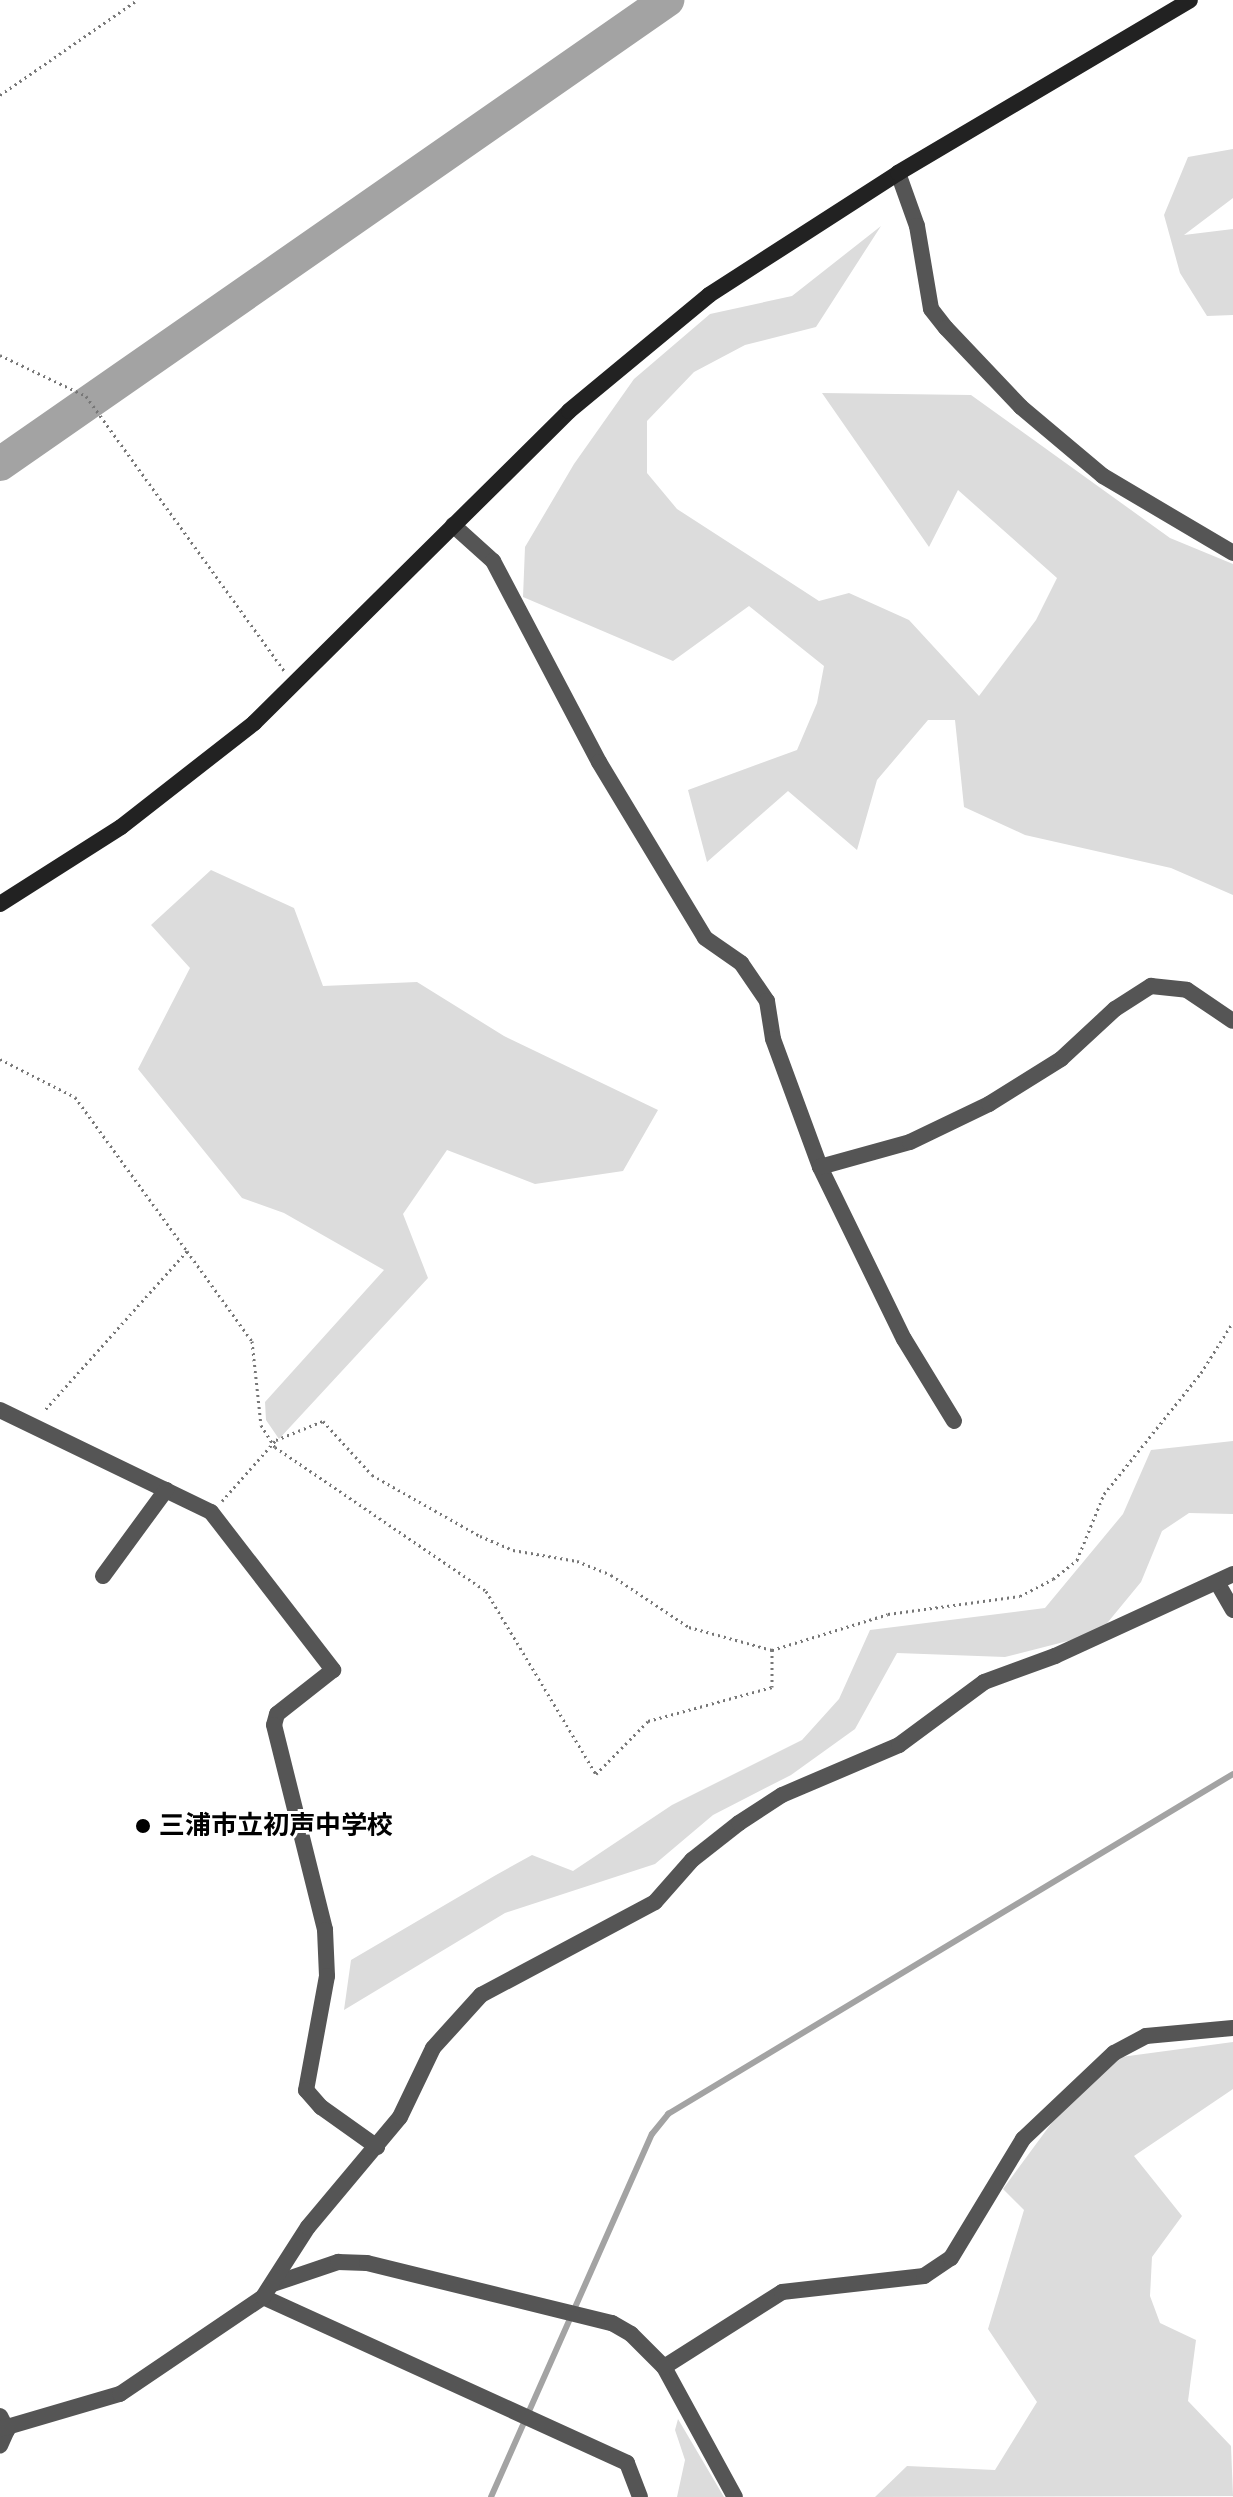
<!DOCTYPE html>
<html>
<head>
<meta charset="utf-8">
<style>
  body { margin:0 }
  #map { position:relative; width:1233px; height:2497px; overflow:hidden; background:#fff; font-family:Montserrat,"Noto Sans JP",sans-serif }
  div>[style] { position:absolute }
  .green>* { inset:0; background:#dcdcdc }
  .stream>* { height:6px; margin:-3px; padding:0 3px; transform-origin:3px; border-radius:3px; background:#a3a3a3 }
  .river>* { height:34px; margin:-17px; padding:0 17px; transform-origin:17px; border-radius:17px; background:#a3a3a3 }
  .path>* { height:3px; margin-top:-1.5px; transform-origin:0; background:repeating-linear-gradient(90deg,#777 0 2px,transparent 0 6px) }
  .street>* { height:16px; margin:-8px; padding:0 8px; transform-origin:8px; border-radius:8px; background:#555 }
  .secondary>* { height:16px; margin:-8px; padding:0 8px; transform-origin:8px; border-radius:8px; background:#222 }
  .dots>* { width:22px; height:22px; translate:-50% -50%; box-sizing:border-box; border:4px solid #fff; border-radius:50% }
  span { translate:-50% -50%; white-space:nowrap; text-align:center; line-height:1.15; -webkit-text-stroke:6px #fff; paint-order:stroke }
  .poi-label { font-size:26px; color:#000; font-weight:700 }
  .left { translate:0 -50%; text-align:left }
</style>
</head>
<body>
<div id="map">
  <div class="green">
    <div style="clip-path:polygon(1233px 149px,1233px 198px,1184px 235px,1233px 229px,1233px 315px,1207px 316px,1180px 273px,1164px 215px,1188px 157px)"></div>
    <div style="clip-path:polygon(881px 226px,816px 327px,745px 345px,694px 372px,647px 421px,647px 473px,677px 509px,819px 601px,849px 593px,909px 620px,979px 696px,1036px 620px,1057px 578px,958px 490px,929px 547px,822px 393px,971px 395px,1170px 538px,1233px 564px,1233px 895px,1171px 868px,1025px 835px,964px 807px,955px 720px,928px 720px,877px 780px,857px 850px,788px 791px,707px 862px,688px 790px,797px 750px,817px 703px,824px 666px,749px 606px,673px 661px,523px 597px,525px 547px,574px 464px,634px 379px,710px 314px,792px 296px)"></div>
    <div style="clip-path:polygon(211px 870px,294px 908px,323px 986px,417px 982px,504px 1036px,658px 1110px,623px 1171px,535px 1184px,447px 1150px,403px 1214px,428px 1278px,279px 1439px,266px 1420px,265px 1402px,384px 1270px,284px 1213px,242px 1198px,138px 1069px,190px 968px,151px 925px)"></div>
    <div style="clip-path:polygon(1233px 1441px,1233px 1514px,1189px 1513px,1162px 1531px,1141px 1582px,1099px 1633px,1005px 1657px,897px 1653px,855px 1729px,791px 1775px,713px 1815px,655px 1864px,505px 1913px,344px 2010px,351px 1960px,496px 1875px,532px 1855px,573px 1871px,672px 1805px,802px 1740px,839px 1699px,870px 1630px,1045px 1608px,1123px 1514px,1151px 1450px)"></div>
    <div style="clip-path:polygon(1233px 2042px,1233px 2089px,1134px 2156px,1182px 2216px,1152px 2257px,1150px 2296px,1160px 2323px,1196px 2340px,1188px 2401px,1231px 2446px,1233px 2496px,875px 2497px,907px 2466px,995px 2470px,1037px 2402px,988px 2329px,1024px 2210px,1003px 2189px,1056px 2117px,1121px 2057px)"></div>
    <div style="clip-path:polygon(678px 2419px,724px 2497px,677px 2497px,685px 2460px,675px 2430px)"></div>
  </div>
  <div class="stream">
    <div style="left:491px;top:2497px;width:397px;rotate:-66.1deg"></div>
    <div style="left:652px;top:2134px;width:26px;rotate:-51deg"></div>
    <div style="left:668px;top:2114px;width:659px;rotate:-31.04deg"></div>
  </div>
  <div class="river">
    <div style="left:0;top:464px;width:813px;rotate:-34.82deg"></div>
  </div>
  <div class="path">
    <div style="left:0;top:95px;width:167px;rotate:-34.7deg"></div>
    <div style="left:0;top:355px;width:95px;rotate:25.5deg"></div>
    <div style="left:86px;top:396px;width:339px;rotate:54.2deg"></div>
    <div style="left:0;top:1059px;width:84px;rotate:26.9deg"></div>
    <div style="left:75px;top:1097px;width:190px;rotate:54deg"></div>
    <div style="left:187px;top:1251px;width:215px;rotate:131.8deg"></div>
    <div style="left:187px;top:1251px;width:111px;rotate:54.2deg"></div>
    <div style="left:252px;top:1341px;width:84px;rotate:83.9deg"></div>
    <div style="left:261px;top:1425px;width:26px;rotate:58deg"></div>
    <div style="left:275px;top:1447px;width:255px;rotate:34.3deg"></div>
    <div style="left:486px;top:1591px;width:214px;rotate:59deg"></div>
    <div style="left:596px;top:1774px;width:74px;rotate:-45.5deg"></div>
    <div style="left:648px;top:1721px;width:129px;rotate:-15.3deg"></div>
    <div style="left:772px;top:1687px;width:37px;rotate:-90deg"></div>
    <div style="left:222px;top:1501px;width:81px;rotate:-48.5deg"></div>
    <div style="left:276px;top:1440px;width:51px;rotate:-22deg"></div>
    <div style="left:323px;top:1421px;width:73px;rotate:47.8deg"></div>
    <div style="left:372px;top:1475px;width:124px;rotate:29.5deg"></div>
    <div style="left:480px;top:1536px;width:36px;rotate:23deg"></div>
    <div style="left:513px;top:1550px;width:65px;rotate:9.8deg"></div>
    <div style="left:577px;top:1561px;width:37px;rotate:22deg"></div>
    <div style="left:611px;top:1575px;width:94px;rotate:33.7deg"></div>
    <div style="left:689px;top:1627px;width:86px;rotate:15.5deg"></div>
    <div style="left:772px;top:1650px;width:121px;rotate:-17.2deg"></div>
    <div style="left:888px;top:1614px;width:133px;rotate:-7.8deg"></div>
    <div style="left:1020px;top:1596px;width:37px;rotate:-27deg"></div>
    <div style="left:1053px;top:1579px;width:31px;rotate:-38deg"></div>
    <div style="left:1077px;top:1560px;width:71px;rotate:-67.8deg"></div>
    <div style="left:1104px;top:1494px;width:155px;rotate:-51.3deg"></div>
    <div style="left:1201px;top:1373px;width:60px;rotate:-57.9deg"></div>
  </div>
  <div class="street">
    <div style="left:898px;top:173px;width:56px;rotate:70.3deg"></div>
    <div style="left:917px;top:226px;width:84px;rotate:80.4deg"></div>
    <div style="left:931px;top:309px;width:24px;rotate:52deg"></div>
    <div style="left:946px;top:328px;width:109px;rotate:46.5deg"></div>
    <div style="left:1021px;top:407px;width:107px;rotate:40.1deg"></div>
    <div style="left:1103px;top:476px;width:151px;rotate:30.6deg"></div>
    <div style="left:453px;top:525px;width:54px;rotate:42deg"></div>
    <div style="left:493px;top:561px;width:227px;rotate:62.2deg"></div>
    <div style="left:599px;top:762px;width:205px;rotate:58.9deg"></div>
    <div style="left:705px;top:938px;width:44px;rotate:34.8deg"></div>
    <div style="left:741px;top:963px;width:46px;rotate:55.6deg"></div>
    <div style="left:767px;top:1001px;width:38px;rotate:81deg"></div>
    <div style="left:773px;top:1039px;width:136px;rotate:69.8deg"></div>
    <div style="left:820px;top:1167px;width:191px;rotate:64deg"></div>
    <div style="left:904px;top:1339px;width:96px;rotate:58.6deg"></div>
    <div style="left:820px;top:1167px;width:93px;rotate:-15.5deg"></div>
    <div style="left:910px;top:1142px;width:88px;rotate:-25.7deg"></div>
    <div style="left:989px;top:1104px;width:85px;rotate:-32deg"></div>
    <div style="left:1061px;top:1059px;width:74px;rotate:-42.8deg"></div>
    <div style="left:1115px;top:1009px;width:43px;rotate:-32.6deg"></div>
    <div style="left:1151px;top:986px;width:36px;rotate:6deg"></div>
    <div style="left:1187px;top:990px;width:55px;rotate:34deg"></div>
    <div style="left:0;top:1410px;width:234px;rotate:25.8deg"></div>
    <div style="left:211px;top:1512px;width:200px;rotate:52.3deg"></div>
    <div style="left:333px;top:1670px;width:71px;rotate:141.8deg"></div>
    <div style="left:277px;top:1714px;width:11px;rotate:105deg"></div>
    <div style="left:274px;top:1725px;width:211px;rotate:76deg"></div>
    <div style="left:325px;top:1930px;width:46px;rotate:87.5deg"></div>
    <div style="left:327px;top:1976px;width:116px;rotate:100.4deg"></div>
    <div style="left:306px;top:2090px;width:23px;rotate:49deg"></div>
    <div style="left:321px;top:2107px;width:69px;rotate:35.5deg"></div>
    <div style="left:103px;top:1576px;width:107px;rotate:-53.8deg"></div>
    <div style="left:1218px;top:1584px;width:30px;rotate:60deg"></div>
    <div style="left:273px;top:2284px;width:69px;rotate:-18.7deg"></div>
    <div style="left:338px;top:2262px;width:29px;rotate:2deg"></div>
    <div style="left:367px;top:2263px;width:252px;rotate:13.8deg"></div>
    <div style="left:612px;top:2323px;width:22px;rotate:30deg"></div>
    <div style="left:631px;top:2334px;width:47px;rotate:45deg"></div>
    <div style="left:664px;top:2367px;width:148px;rotate:61.4deg"></div>
    <div style="left:263px;top:2297px;width:400px;rotate:24.5deg"></div>
    <div style="left:627px;top:2463px;width:36px;rotate:69deg"></div>
    <div style="left:664px;top:2367px;width:140px;rotate:-32.4deg"></div>
    <div style="left:782px;top:2292px;width:143px;rotate:-6.4deg"></div>
    <div style="left:924px;top:2276px;width:32px;rotate:-34deg"></div>
    <div style="left:951px;top:2258px;width:139px;rotate:-58.8deg"></div>
    <div style="left:1023px;top:2139px;width:125px;rotate:-43.4deg"></div>
    <div style="left:1114px;top:2053px;width:36px;rotate:-28deg"></div>
    <div style="left:1146px;top:2036px;width:87px;rotate:-5.3deg"></div>
    <div style="left:0;top:2416px;width:16px;rotate:63deg"></div>
    <div style="left:7px;top:2430px;width:17px;rotate:114deg"></div>
    <div style="left:0;top:2429px;width:125px;rotate:-16.3deg"></div>
    <div style="left:120px;top:2394px;width:173px;rotate:-34.1deg"></div>
    <div style="left:263px;top:2297px;width:83px;rotate:-57.3deg"></div>
    <div style="left:308px;top:2227px;width:143px;rotate:-50.1deg"></div>
    <div style="left:400px;top:2117px;width:76px;rotate:-64.4deg"></div>
    <div style="left:433px;top:2048px;width:72px;rotate:-47.8deg"></div>
    <div style="left:481px;top:1995px;width:197px;rotate:-28.1deg"></div>
    <div style="left:655px;top:1902px;width:56px;rotate:-48.6deg"></div>
    <div style="left:692px;top:1860px;width:60px;rotate:-38.2deg"></div>
    <div style="left:739px;top:1823px;width:51px;rotate:-33.1deg"></div>
    <div style="left:782px;top:1795px;width:127px;rotate:-23.1deg"></div>
    <div style="left:899px;top:1745px;width:106px;rotate:-36.5deg"></div>
    <div style="left:984px;top:1682px;width:76px;rotate:-20.1deg"></div>
    <div style="left:1055px;top:1656px;width:196px;rotate:-24.7deg"></div>
  </div>
  <div class="secondary">
    <div style="left:0;top:904px;width:143px;rotate:-32.5deg"></div>
    <div style="left:121px;top:827px;width:169px;rotate:-38deg"></div>
    <div style="left:254px;top:723px;width:443px;rotate:-44.7deg"></div>
    <div style="left:569px;top:411px;width:182px;rotate:-39.6deg"></div>
    <div style="left:709px;top:295px;width:225px;rotate:-32.8deg"></div>
    <div style="left:898px;top:173px;width:339px;rotate:-30.6deg"></div>
  </div>
  <div class="dots">
    <div style="left:143px;top:1826px;background:#000"></div>
  </div>
  <div class="poi-label">
    <span class="left" style="left:159px;top:1826px">三浦市立初声中学校</span>
  </div>
</div>
</body>
</html>
